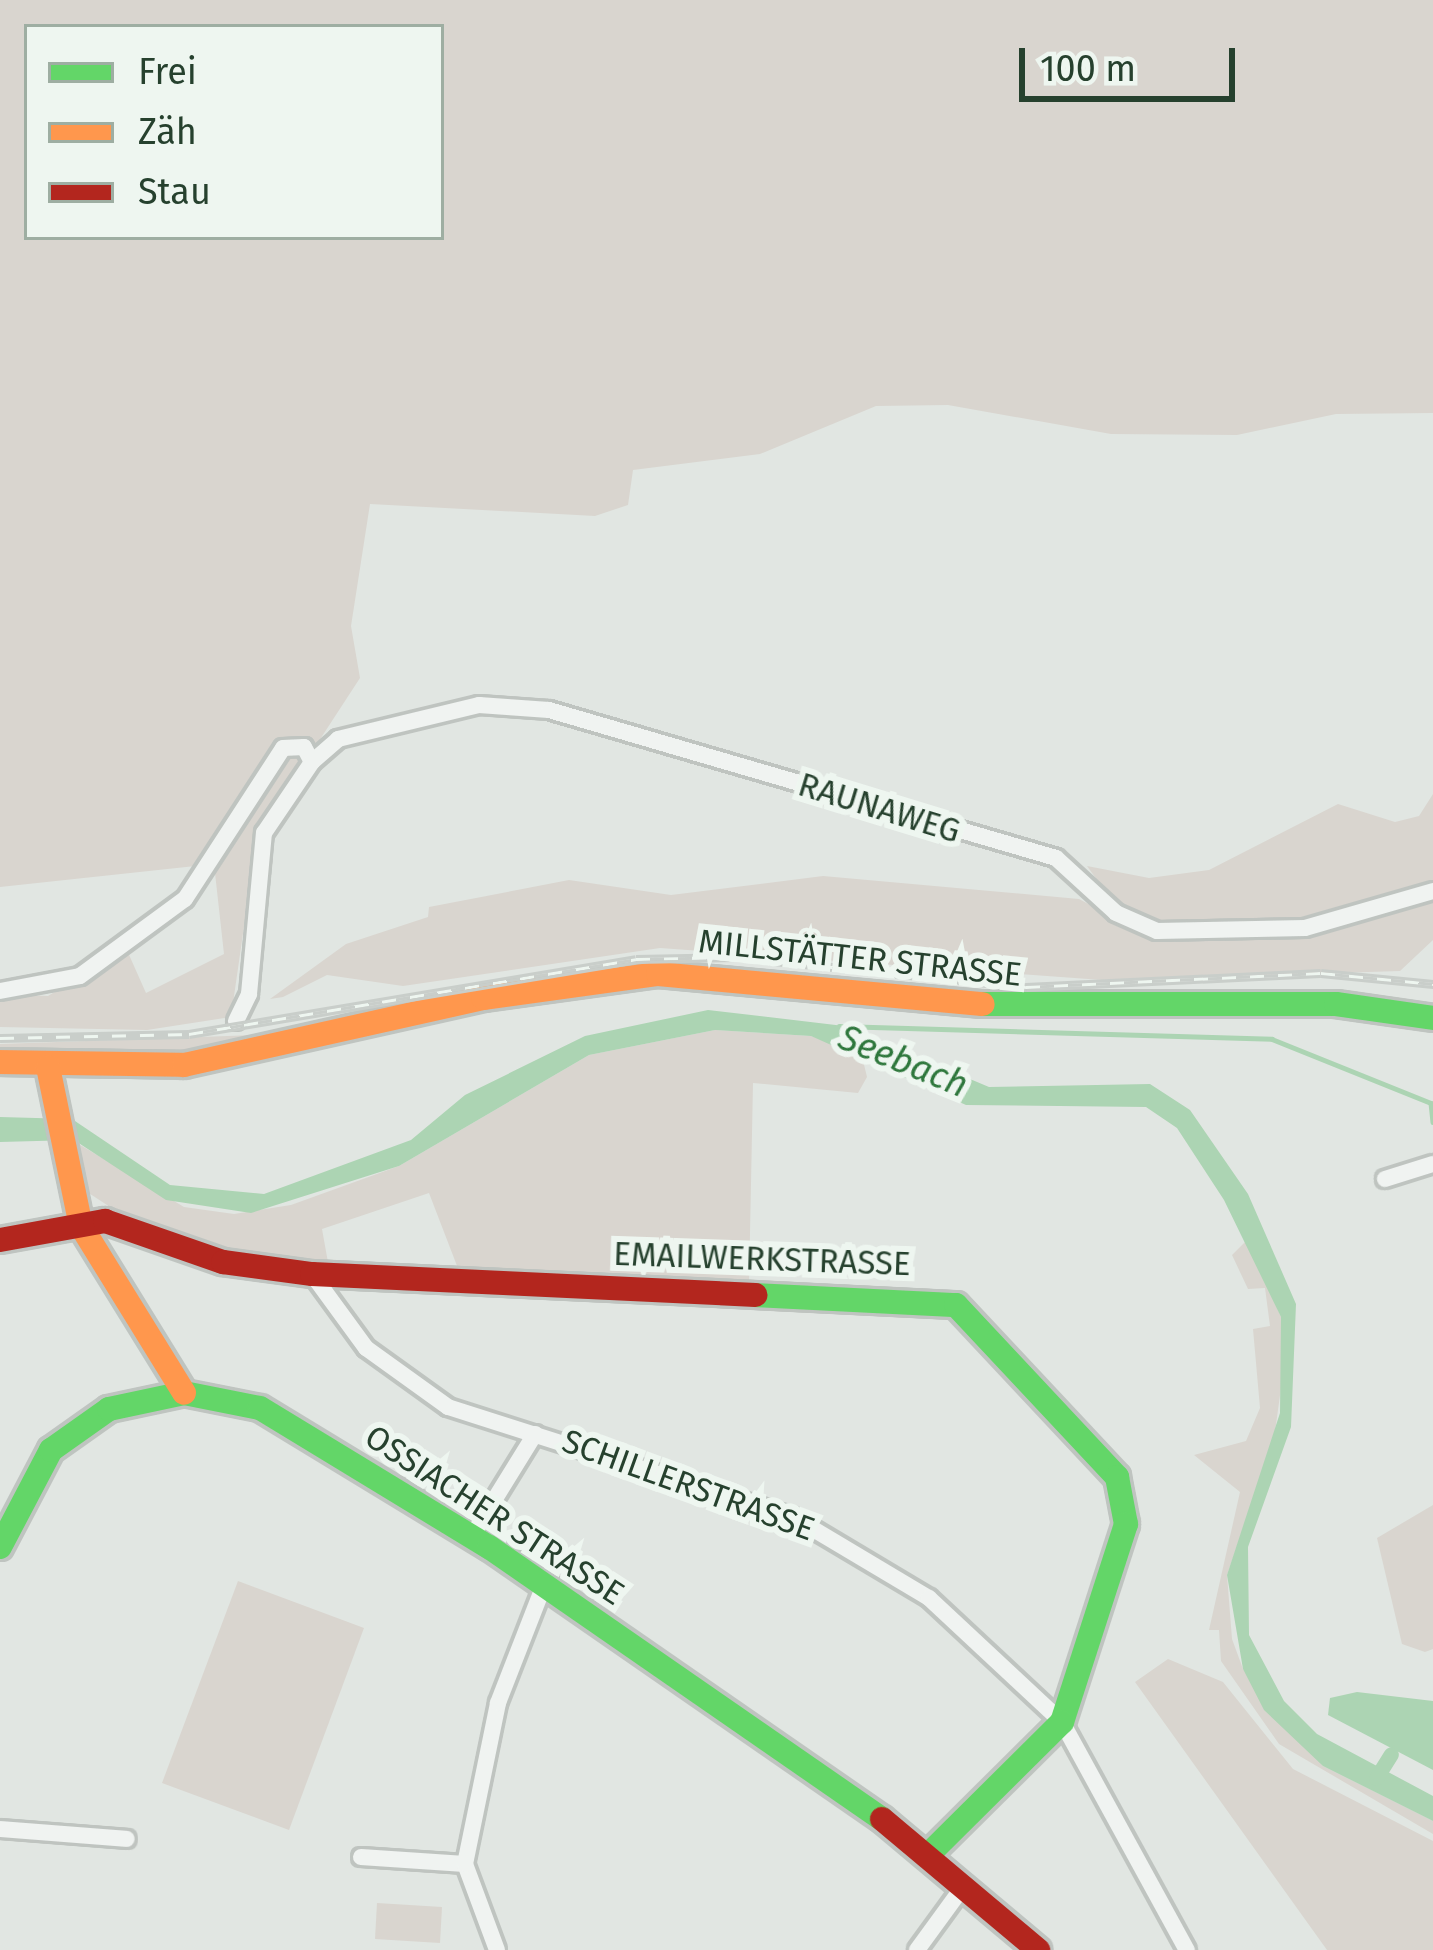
<!DOCTYPE html>
<html>
<head>
<meta charset="utf-8">
<style>
  body { margin:0 }
  #map { position:relative; width:1433px; height:1950px; overflow:hidden; background:#e1e6e2; font-family:"Fira Sans",sans-serif }
  div>[style] { position:absolute }
  .green>* { inset:0; background:#d9d5cf }
  .water>* { inset:0; background:#acd4b3 }
  .stream>* { height:4.5px; margin:-2.25px; padding:0 2.25px; transform-origin:2.25px; border-radius:2.25px; background:#acd4b3 }
  .canal>* { height:15px; margin:-7.5px; padding:0 7.5px; transform-origin:7.5px; border-radius:7.5px; background:#acd4b3 }
  .roads { filter:drop-shadow(3px 0 #bfc4c0) drop-shadow(-3px 0 #bfc4c0) drop-shadow(0 3px #bfc4c0) drop-shadow(0 -3px #bfc4c0) }
  .street>* { height:16px; margin:-8px; padding:0 8px; transform-origin:8px; border-radius:8px; background:#f0f3f1 }
  .fast>* { height:24px; margin:-12px; padding:0 12px; transform-origin:12px; border-radius:12px; background:#63d668 }
  .slow>* { height:24px; margin:-12px; padding:0 12px; transform-origin:12px; border-radius:12px; background:#ff974d }
  .jam>* { height:24px; margin:-12px; padding:0 12px; transform-origin:12px; border-radius:12px; background:#b3261e }
  .rail>* { height:9px; margin-top:-4.5px; transform-origin:0; background:repeating-linear-gradient(90deg,#eef6f0 0 14px,#c9ceca 0 28px); box-sizing:border-box; border-block:3px solid #c9ceca }
  span { translate:-50% -50%; white-space:nowrap; text-align:center; line-height:1.15; -webkit-text-stroke:12px #eef6f0; paint-order:stroke }
  .street-label { font-size:33px; color:#26412e }
  .water-label { font-size:36px; color:#2e773c; font-style:italic }
  .legend { position:absolute; left:24px; top:24px; width:420px; height:216px; box-sizing:border-box; background:#eef6f0; border:3px solid #9eaea2; margin:0; padding:15px 21px; list-style:none; font-size:36px; color:#26412e }
  .legend li { display:flex; align-items:center; gap:24px; height:60px }
  .legend b { width:60px; border:3px solid #9eaea2 }
  .scale { position:absolute; left:1019px; top:48px; width:216px; height:54px; box-sizing:border-box; border:6px solid #26412e; border-top:0; padding-left:15px; font-size:36px; line-height:42px; white-space:nowrap; color:#26412e; -webkit-text-stroke:9px #eef6f0; paint-order:stroke }
</style>
</head>
<body>
<div id="map">
  <div class="green">
    <div style="clip-path:polygon(evenodd,0 0,1433px 0,1433px 413px,1336px 414px,1237px 435px,1111px 434px,948px 405px,876px 406px,760px 454px,633px 470px,628px 505px,595px 516px,370px 504px,351px 626px,360px 678px,257px 836px,231px 1017px,147px 1030px,0 1027px,0 994px,48px 996px,126px 948px,146px 993px,224px 954px,214px 864px,0 887px,0 0,27px 27px,441px 27px,441px 237px,27px 237px,27px 27px)"></div>
    <div style="clip-path:polygon(1433px 794px,1433px 882px,1298px 922px,1155px 922px,1111px 899px,1087px 866px,1149px 878px,1209px 870px,1338px 804px,1395px 822px,1419px 816px)"></div>
    <div style="clip-path:polygon(823px 876px,1079px 899px,1137px 930px,1269px 934px,1433px 894px,1433px 940px,1400px 971px,1102px 980px,660px 948px,403px 986px,327px 975px,283px 997px,270px 999px,346px 944px,428px 917px,429px 907px,569px 880px,671px 895px)"></div>
    <div style="clip-path:polygon(715px 1030px,811px 1036px,861px 1052px,867px 1077px,858px 1093px,753px 1083px,749px 1284px,459px 1271px,429px 1193px,322px 1229px,329px 1268px,229px 1252px,130px 1220px,81px 1188px,72px 1140px,184px 1207px,234px 1214px,291px 1205px,399px 1166px,589px 1055px)"></div>
    <div style="clip-path:polygon(258px 1035px,166px 1057px,0 1053px,0 1044px)"></div>
    <div style="clip-path:polygon(1247px 1240px,1281px 1317px,1284px 1366px,1274px 1439px,1227px 1575px,1232px 1639px,1243px 1669px,1323px 1766px,1433px 1821px,1433px 1834px,1279px 1744px,1221px 1661px,1219px 1630px,1209px 1630px,1240px 1492px,1194px 1455px,1246px 1441px,1260px 1408px,1253px 1329px,1270px 1326px,1265px 1288px,1248px 1289px,1232px 1255px)"></div>
    <div style="clip-path:polygon(1433px 1505px,1433px 1649px,1425px 1652px,1402px 1644px,1377px 1538px)"></div>
    <div style="clip-path:polygon(238px 1581px,364px 1628px,289px 1830px,162px 1783px)"></div>
    <div style="clip-path:polygon(1168px 1659px,1223px 1682px,1293px 1769px,1433px 1841px,1433px 1950px,1327px 1950px,1135px 1682px)"></div>
    <div style="clip-path:polygon(377px 1903px,442px 1907px,440px 1943px,375px 1939px)"></div>
  </div>
  <div class="water">
    <div style="clip-path:polygon(708px 1010px,844px 1026px,989px 1087px,1150px 1084px,1190px 1110px,1248px 1194px,1296px 1304px,1291px 1427px,1248px 1547px,1249px 1635px,1284px 1701px,1317px 1734px,1433px 1796px,1433px 1821px,1323px 1766px,1264px 1710px,1243px 1669px,1227px 1575px,1280px 1413px,1281px 1317px,1224px 1200px,1177px 1128px,1146px 1107px,966px 1105px,811px 1036px,715px 1030px,589px 1055px,399px 1166px,251px 1213px,166px 1200px,74px 1140px,0 1142px,0 1117px,72px 1119px,170px 1185px,264px 1194px,411px 1140px,465px 1095px,585px 1036px)"></div>
    <div style="clip-path:polygon(1357px 1692px,1433px 1701px,1433px 1770px,1328px 1715px,1330px 1698px)"></div>
  </div>
  <div class="stream">
    <div style="left:839px;top:1026px;width:433px;rotate:1.7deg"></div>
    <div style="left:1272px;top:1039px;width:171px;rotate:21.9deg"></div>
    <div style="left:1431px;top:1103px;width:19px;rotate:84deg"></div>
  </div>
  <div class="canal">
    <div style="left:1376px;top:1778px;width:28px;rotate:-58deg"></div>
  </div>
  <div class="roads">
    <div class="street">
      <div style="left:0;top:991px;width:81px;rotate:-10.6deg"></div>
      <div style="left:80px;top:976px;width:130px;rotate:-36.3deg"></div>
      <div style="left:185px;top:899px;width:180px;rotate:-57deg"></div>
      <div style="left:283px;top:748px;width:21px;rotate:-3deg"></div>
      <div style="left:304px;top:747px;width:17px;rotate:62deg"></div>
      <div style="left:236px;top:1021px;width:30px;rotate:-64deg"></div>
      <div style="left:249px;top:994px;width:162px;rotate:-84.7deg"></div>
      <div style="left:264px;top:833px;width:86px;rotate:-55.9deg"></div>
      <div style="left:312px;top:762px;width:35px;rotate:-41deg"></div>
      <div style="left:338px;top:739px;width:145px;rotate:-13.6deg"></div>
      <div style="left:479px;top:705px;width:70px;rotate:4.1deg"></div>
      <div style="left:549px;top:710px;width:528px;rotate:16.27deg"></div>
      <div style="left:1056px;top:858px;width:81px;rotate:42.5deg"></div>
      <div style="left:1116px;top:913px;width:45px;rotate:23.7deg"></div>
      <div style="left:1157px;top:931px;width:148px;rotate:-1.2deg"></div>
      <div style="left:1305px;top:928px;width:133px;rotate:-16.1deg"></div>
      <div style="left:1385px;top:1179px;width:50px;rotate:-17.4deg"></div>
      <div style="left:312px;top:1274px;width:92px;rotate:53.9deg"></div>
      <div style="left:366px;top:1348px;width:101px;rotate:35.7deg"></div>
      <div style="left:448px;top:1407px;width:362px;rotate:17.7deg"></div>
      <div style="left:793px;top:1517px;width:158px;rotate:30.8deg"></div>
      <div style="left:929px;top:1598px;width:182px;rotate:43deg"></div>
      <div style="left:1062px;top:1722px;width:260px;rotate:61.3deg"></div>
      <div style="left:472px;top:1536px;width:120px;rotate:-58.3deg"></div>
      <div style="left:0;top:1829px;width:127px;rotate:4.5deg"></div>
      <div style="left:361px;top:1857px;width:104px;rotate:3.9deg"></div>
      <div style="left:497px;top:1950px;width:92px;rotate:-110.4deg"></div>
      <div style="left:465px;top:1864px;width:164px;rotate:-78.4deg"></div>
      <div style="left:498px;top:1703px;width:127px;rotate:-68.7deg"></div>
      <div style="left:917px;top:1950px;width:78px;rotate:-53.9deg"></div>
    </div>
    <div class="fast">
      <div style="left:983px;top:1004px;width:353px"></div>
      <div style="left:1336px;top:1004px;width:98px;rotate:8.2deg"></div>
      <div style="left:756px;top:1295px;width:200px;rotate:2.9deg"></div>
      <div style="left:956px;top:1305px;width:236px;rotate:46.9deg"></div>
      <div style="left:1117px;top:1477px;width:48px;rotate:79.2deg"></div>
      <div style="left:1126px;top:1524px;width:208px;rotate:107.9deg"></div>
      <div style="left:1062px;top:1722px;width:190px;rotate:135.2deg"></div>
      <div style="left:0;top:1547px;width:110px;rotate:-62.3deg"></div>
      <div style="left:51px;top:1450px;width:71px;rotate:-35.3deg"></div>
      <div style="left:109px;top:1409px;width:77px;rotate:-12deg"></div>
      <div style="left:184px;top:1393px;width:77px;rotate:11.2deg"></div>
      <div style="left:260px;top:1408px;width:268px;rotate:31.3deg"></div>
      <div style="left:489px;top:1547px;width:478px;rotate:34.7deg"></div>
    </div>
    <div class="slow">
      <div style="left:0;top:1062px;width:184px;rotate:0.9deg"></div>
      <div style="left:184px;top:1065px;width:306px;rotate:-12.6deg"></div>
      <div style="left:483px;top:998px;width:177px;rotate:-7.8deg"></div>
      <div style="left:658px;top:974px;width:326px;rotate:5.3deg"></div>
      <div style="left:48px;top:1067px;width:162px;rotate:78.3deg"></div>
      <div style="left:81px;top:1226px;width:196px;rotate:58.3deg"></div>
    </div>
    <div class="jam">
      <div style="left:0;top:1240px;width:107px;rotate:-10.3deg"></div>
      <div style="left:105px;top:1221px;width:125px;rotate:19.2deg"></div>
      <div style="left:223px;top:1262px;width:90px;rotate:7.7deg"></div>
      <div style="left:312px;top:1274px;width:444px;rotate:2.7deg"></div>
      <div style="left:882px;top:1819px;width:204px;rotate:40deg"></div>
    </div>
  </div>
  <div class="rail">
    <div style="left:0;top:1038px;width:189px;rotate:-1.2deg"></div>
    <div style="left:189px;top:1034px;width:453px;rotate:-9.5deg"></div>
    <div style="left:636px;top:959px;width:99px;rotate:-1.2deg"></div>
    <div style="left:735px;top:957px;width:293px;rotate:5.9deg"></div>
    <div style="left:1026px;top:987px;width:295px;rotate:-2.7deg"></div>
    <div style="left:1321px;top:973px;width:113px;rotate:5.6deg"></div>
  </div>
  <div class="street-label">
    <span style="left:879px;top:809px;rotate:17deg">RAUNAWEG</span>
    <span style="left:860px;top:959px;rotate:6deg">MILLSTÄTTER STRASSE</span>
    <span style="left:762px;top:1260px;rotate:2deg">EMAILWERKSTRASSE</span>
    <span style="left:688px;top:1486px;rotate:20deg">SCHILLERSTRASSE</span>
    <span style="left:494px;top:1516px;rotate:33deg">OSSIACHER STRASSE</span>
  </div>
  <div class="water-label">
    <span style="left:903px;top:1062px;rotate:22deg">Seebach</span>
  </div>
  <ul class="legend">
  <li><b style="height:15px;background:#63d668"></b>Frei</li>
  <li><b style="height:15px;background:#ff974d"></b>Zäh</li>
  <li><b style="height:15px;background:#b3261e"></b>Stau</li>
  </ul>
  <div class="scale">100 m</div>
</div>
</body>
</html>
